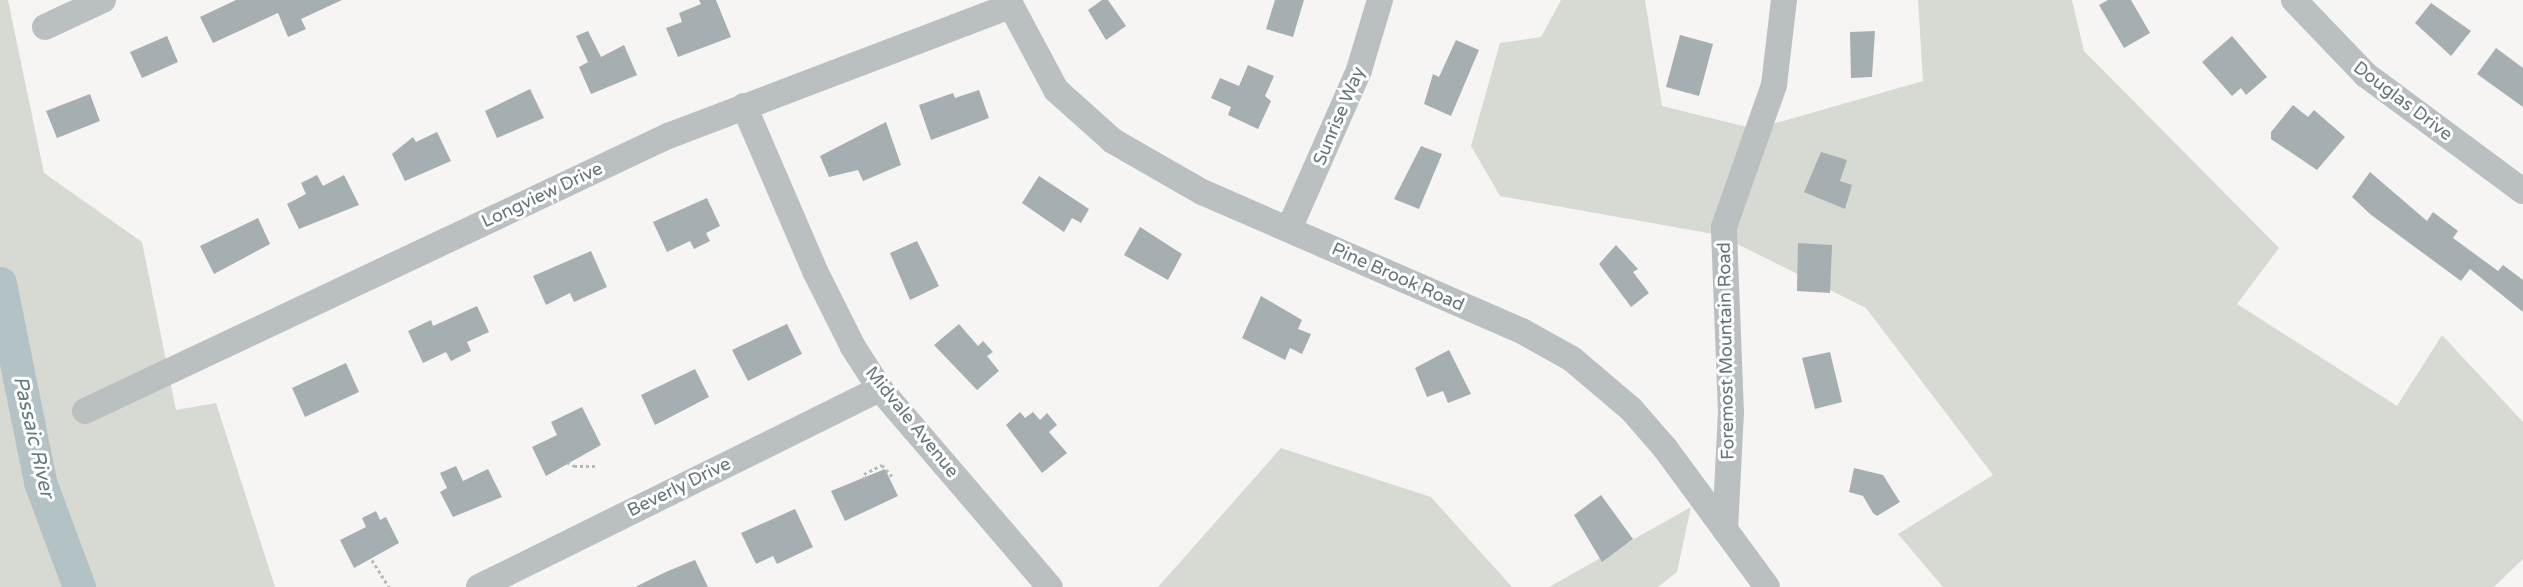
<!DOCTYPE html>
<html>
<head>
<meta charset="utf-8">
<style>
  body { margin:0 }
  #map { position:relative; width:2523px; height:587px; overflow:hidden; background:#f6f5f3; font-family:"Varela Round",sans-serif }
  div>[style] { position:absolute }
  .green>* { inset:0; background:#d6dad2 }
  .river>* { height:33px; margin:-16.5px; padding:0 16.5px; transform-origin:16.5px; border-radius:16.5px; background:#b3c2c4 }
  .building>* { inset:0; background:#a5aeb1 }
  .path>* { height:3px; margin-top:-1.5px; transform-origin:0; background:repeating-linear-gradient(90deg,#b5b9bb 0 3px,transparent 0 6px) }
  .minor>* { height:26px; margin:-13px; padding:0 13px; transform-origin:13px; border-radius:13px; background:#bac0c2 }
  span { translate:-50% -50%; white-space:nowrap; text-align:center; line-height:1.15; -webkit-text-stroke:6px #fff; paint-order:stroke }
  .street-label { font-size:18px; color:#63757b }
  .water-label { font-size:20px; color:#637b7e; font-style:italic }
</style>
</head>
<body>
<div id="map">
  <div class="green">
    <div style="clip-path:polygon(0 0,8px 0,44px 173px,142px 242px,176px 410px,216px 403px,275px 587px,0 587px)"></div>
    <div style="clip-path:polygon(1561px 0,1645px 0,1662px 106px,1755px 129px,1923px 81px,1918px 0,2072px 0,2084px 51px,2279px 248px,2237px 304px,2397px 406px,2442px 335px,2523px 422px,2523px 559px,2494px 587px,1943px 587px,1898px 534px,1993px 475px,1866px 308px,1719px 235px,1500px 196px,1471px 146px,1500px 43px,1541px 37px)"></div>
    <div style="clip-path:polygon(1281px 448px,1431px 497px,1512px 587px,1158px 587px)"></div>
    <div style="clip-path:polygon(1691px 507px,1677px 572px,1658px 587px,1549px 587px)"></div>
  </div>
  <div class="river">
    <div style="left:0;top:283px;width:203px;rotate:78.6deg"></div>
    <div style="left:40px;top:482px;width:112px;rotate:69.6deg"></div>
  </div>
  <div class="building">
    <div style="clip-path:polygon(236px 0,342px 0,301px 19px,306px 29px,288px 37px,278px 13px,213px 43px,200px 17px)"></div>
    <div style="clip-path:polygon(699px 0,716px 0,731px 37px,678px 57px,666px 28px,682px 22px,679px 13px,701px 4px)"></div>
    <div style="clip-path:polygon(1102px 0,1108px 0,1126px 26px,1106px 40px,1088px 10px)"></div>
    <div style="clip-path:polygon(1275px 0,1304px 0,1293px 37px,1266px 29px)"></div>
    <div style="clip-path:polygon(2108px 0,2131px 0,2150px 33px,2124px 48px,2099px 5px)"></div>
    <div style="clip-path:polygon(2431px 3px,2471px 31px,2451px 56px,2415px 23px)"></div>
    <div style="clip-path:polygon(588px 31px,601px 57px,624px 45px,637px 75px,591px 94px,579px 67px,588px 62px,576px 36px)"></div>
    <div style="clip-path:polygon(1875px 31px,1872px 77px,1851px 78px,1850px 32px)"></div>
    <div style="clip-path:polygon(1680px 35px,1713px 44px,1699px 96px,1666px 87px)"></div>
    <div style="clip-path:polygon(167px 36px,178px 62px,142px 78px,130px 52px)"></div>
    <div style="clip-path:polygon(2232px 36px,2267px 77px,2246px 95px,2241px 88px,2232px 96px,2202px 62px)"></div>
    <div style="clip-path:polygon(1456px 40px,1479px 50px,1451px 116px,1424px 104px,1433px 74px,1439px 77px)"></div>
    <div style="clip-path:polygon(2496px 48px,2523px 68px,2523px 107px,2477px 74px)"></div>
    <div style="clip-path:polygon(1248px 65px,1274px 76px,1265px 96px,1271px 101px,1258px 129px,1228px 115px,1231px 107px,1211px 98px,1220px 78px,1239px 86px)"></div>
    <div style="clip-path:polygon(530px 89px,544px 118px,497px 138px,485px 111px)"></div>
    <div style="clip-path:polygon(979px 90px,989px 118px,931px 140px,919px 105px,953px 93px,955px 98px)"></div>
    <div style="clip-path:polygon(90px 94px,100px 121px,57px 138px,46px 111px)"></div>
    <div style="clip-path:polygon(2293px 105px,2308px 117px,2314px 110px,2345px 137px,2317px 170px,2271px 139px,2271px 132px)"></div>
    <div style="clip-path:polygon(886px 122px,901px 165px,863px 181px,858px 170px,829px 177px,820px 156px)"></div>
    <div style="clip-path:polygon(437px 132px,451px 161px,405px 181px,392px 154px,413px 137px,416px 142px)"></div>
    <div style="clip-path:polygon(1421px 146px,1442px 154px,1419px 209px,1394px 199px)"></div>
    <div style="clip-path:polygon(1821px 152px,1847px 160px,1840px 181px,1852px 185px,1845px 209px,1804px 192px)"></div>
    <div style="clip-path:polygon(2370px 172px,2427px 221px,2433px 212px,2458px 231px,2453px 238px,2498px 271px,2503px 265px,2523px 280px,2523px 312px,2470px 269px,2461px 281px,2370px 214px,2352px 197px)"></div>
    <div style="clip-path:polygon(317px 175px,323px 186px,344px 175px,359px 205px,299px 229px,287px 204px,306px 194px,301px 183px)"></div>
    <div style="clip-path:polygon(1039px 176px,1089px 209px,1081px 223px,1072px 218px,1064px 232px,1022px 203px)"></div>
    <div style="clip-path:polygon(707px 198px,720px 226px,706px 233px,710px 241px,694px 249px,690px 241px,667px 252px,653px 222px)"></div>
    <div style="clip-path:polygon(258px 218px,270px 244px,214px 274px,200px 246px)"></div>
    <div style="clip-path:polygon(1140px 227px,1182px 254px,1168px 280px,1124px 255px)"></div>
    <div style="clip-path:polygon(917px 241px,939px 286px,910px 300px,890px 253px)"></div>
    <div style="clip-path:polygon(1798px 243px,1832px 245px,1830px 293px,1797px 291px)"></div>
    <div style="clip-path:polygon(1616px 245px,1638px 269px,1633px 272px,1649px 293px,1631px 307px,1599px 264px)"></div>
    <div style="clip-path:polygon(591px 251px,607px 287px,574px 302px,570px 293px,546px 305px,533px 276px)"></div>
    <div style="clip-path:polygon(1261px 296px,1302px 320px,1298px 329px,1311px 334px,1302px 354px,1290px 348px,1285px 360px,1242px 338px)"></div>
    <div style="clip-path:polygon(477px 306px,489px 332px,467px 342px,471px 351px,451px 361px,446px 352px,423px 363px,408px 331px,431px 320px,433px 326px)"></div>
    <div style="clip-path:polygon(787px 324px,802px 354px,748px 381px,732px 350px)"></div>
    <div style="clip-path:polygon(959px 324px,978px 346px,983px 341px,993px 352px,987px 356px,999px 371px,977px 390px,934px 345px)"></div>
    <div style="clip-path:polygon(1449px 350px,1471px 394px,1448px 403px,1443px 391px,1427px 397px,1415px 368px)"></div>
    <div style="clip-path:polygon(1830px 352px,1842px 402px,1815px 409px,1802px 358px)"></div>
    <div style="clip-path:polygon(346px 363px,359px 392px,305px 417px,292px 388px)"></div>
    <div style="clip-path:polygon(695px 369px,709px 397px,655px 425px,641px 395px)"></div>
    <div style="clip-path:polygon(582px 407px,601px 445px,546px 476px,532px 447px,557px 435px,551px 422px)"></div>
    <div style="clip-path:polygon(1020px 412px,1025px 418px,1033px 412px,1040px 420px,1047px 413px,1057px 425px,1049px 432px,1067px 453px,1042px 473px,1006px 425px)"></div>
    <div style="clip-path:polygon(456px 466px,463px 481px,488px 469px,502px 497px,453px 517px,440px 492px,447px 488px,440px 473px)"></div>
    <div style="clip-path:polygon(1854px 468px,1883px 475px,1900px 502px,1877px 516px,1873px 513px,1863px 496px,1849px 492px)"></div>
    <div style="clip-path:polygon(885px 469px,898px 496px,845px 521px,831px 491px)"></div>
    <div style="clip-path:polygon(1601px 495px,1633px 539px,1602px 562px,1574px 515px)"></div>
    <div style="clip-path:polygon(795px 509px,813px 547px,777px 564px,773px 556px,756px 564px,741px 533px)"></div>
    <div style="clip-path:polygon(376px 511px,380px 520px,386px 517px,399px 543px,354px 568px,340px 540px,366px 527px,362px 518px)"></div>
    <div style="clip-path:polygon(695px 560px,708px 587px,635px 587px,668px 571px)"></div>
  </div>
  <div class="path">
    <div style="left:567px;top:462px;width:8px;rotate:30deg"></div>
    <div style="left:574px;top:466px;width:22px"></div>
    <div style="left:865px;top:479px;width:5px;rotate:-101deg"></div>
    <div style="left:864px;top:474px;width:20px;rotate:-27deg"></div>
    <div style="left:882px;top:465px;width:15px;rotate:48deg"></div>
    <div style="left:372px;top:560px;width:32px;rotate:58deg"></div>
  </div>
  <div class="minor">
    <div style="left:1008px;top:0;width:102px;rotate:61.9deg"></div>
    <div style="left:1056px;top:90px;width:76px;rotate:41.8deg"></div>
    <div style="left:1113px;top:141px;width:103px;rotate:29.8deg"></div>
    <div style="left:1202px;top:192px;width:349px;rotate:23.5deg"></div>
    <div style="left:1522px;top:331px;width:57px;rotate:29.2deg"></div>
    <div style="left:1572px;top:359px;width:77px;rotate:40.3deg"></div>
    <div style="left:1631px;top:409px;width:52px;rotate:48.9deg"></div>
    <div style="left:1665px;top:448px;width:172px;rotate:53.7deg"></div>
    <div style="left:2294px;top:0;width:104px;rotate:46.2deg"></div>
    <div style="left:2366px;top:75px;width:195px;rotate:36.5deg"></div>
    <div style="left:45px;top:27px;width:64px;rotate:-25deg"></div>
    <div style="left:744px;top:106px;width:180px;rotate:66.7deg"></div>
    <div style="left:815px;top:271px;width:85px;rotate:63.4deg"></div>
    <div style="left:853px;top:347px;width:50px;rotate:57.3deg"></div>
    <div style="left:880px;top:389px;width:261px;rotate:49.4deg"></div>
    <div style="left:1289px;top:229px;width:174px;rotate:-66.2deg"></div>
    <div style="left:1359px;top:70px;width:73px;rotate:-73.3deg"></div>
    <div style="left:85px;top:411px;width:645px;rotate:-25.25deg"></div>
    <div style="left:668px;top:136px;width:367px;rotate:-20.8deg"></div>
    <div style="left:1725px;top:530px;width:117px;rotate:-87.1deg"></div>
    <div style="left:1731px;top:413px;width:186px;rotate:-92.2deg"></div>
    <div style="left:1724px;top:227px;width:151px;rotate:-70.6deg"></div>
    <div style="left:1774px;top:85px;width:86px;rotate:-83.3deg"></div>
    <div style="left:479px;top:587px;width:447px;rotate:-26.3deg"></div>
  </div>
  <div class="street-label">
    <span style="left:2403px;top:101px;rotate:37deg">Douglas Drive</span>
    <span style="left:1339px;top:116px;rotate:-67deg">Sunrise Way</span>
    <span style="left:542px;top:195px;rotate:-25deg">Longview Drive</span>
    <span style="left:1398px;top:277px;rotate:24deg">Pine Brook Road</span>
    <span style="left:1726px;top:351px;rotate:-91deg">Foremost Mountain Road</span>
    <span style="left:912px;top:422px;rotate:51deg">Midvale Avenue</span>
    <span style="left:679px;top:487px;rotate:-26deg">Beverly Drive</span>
  </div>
  <div class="water-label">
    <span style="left:33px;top:437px;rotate:77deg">Passaic River</span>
  </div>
</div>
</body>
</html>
